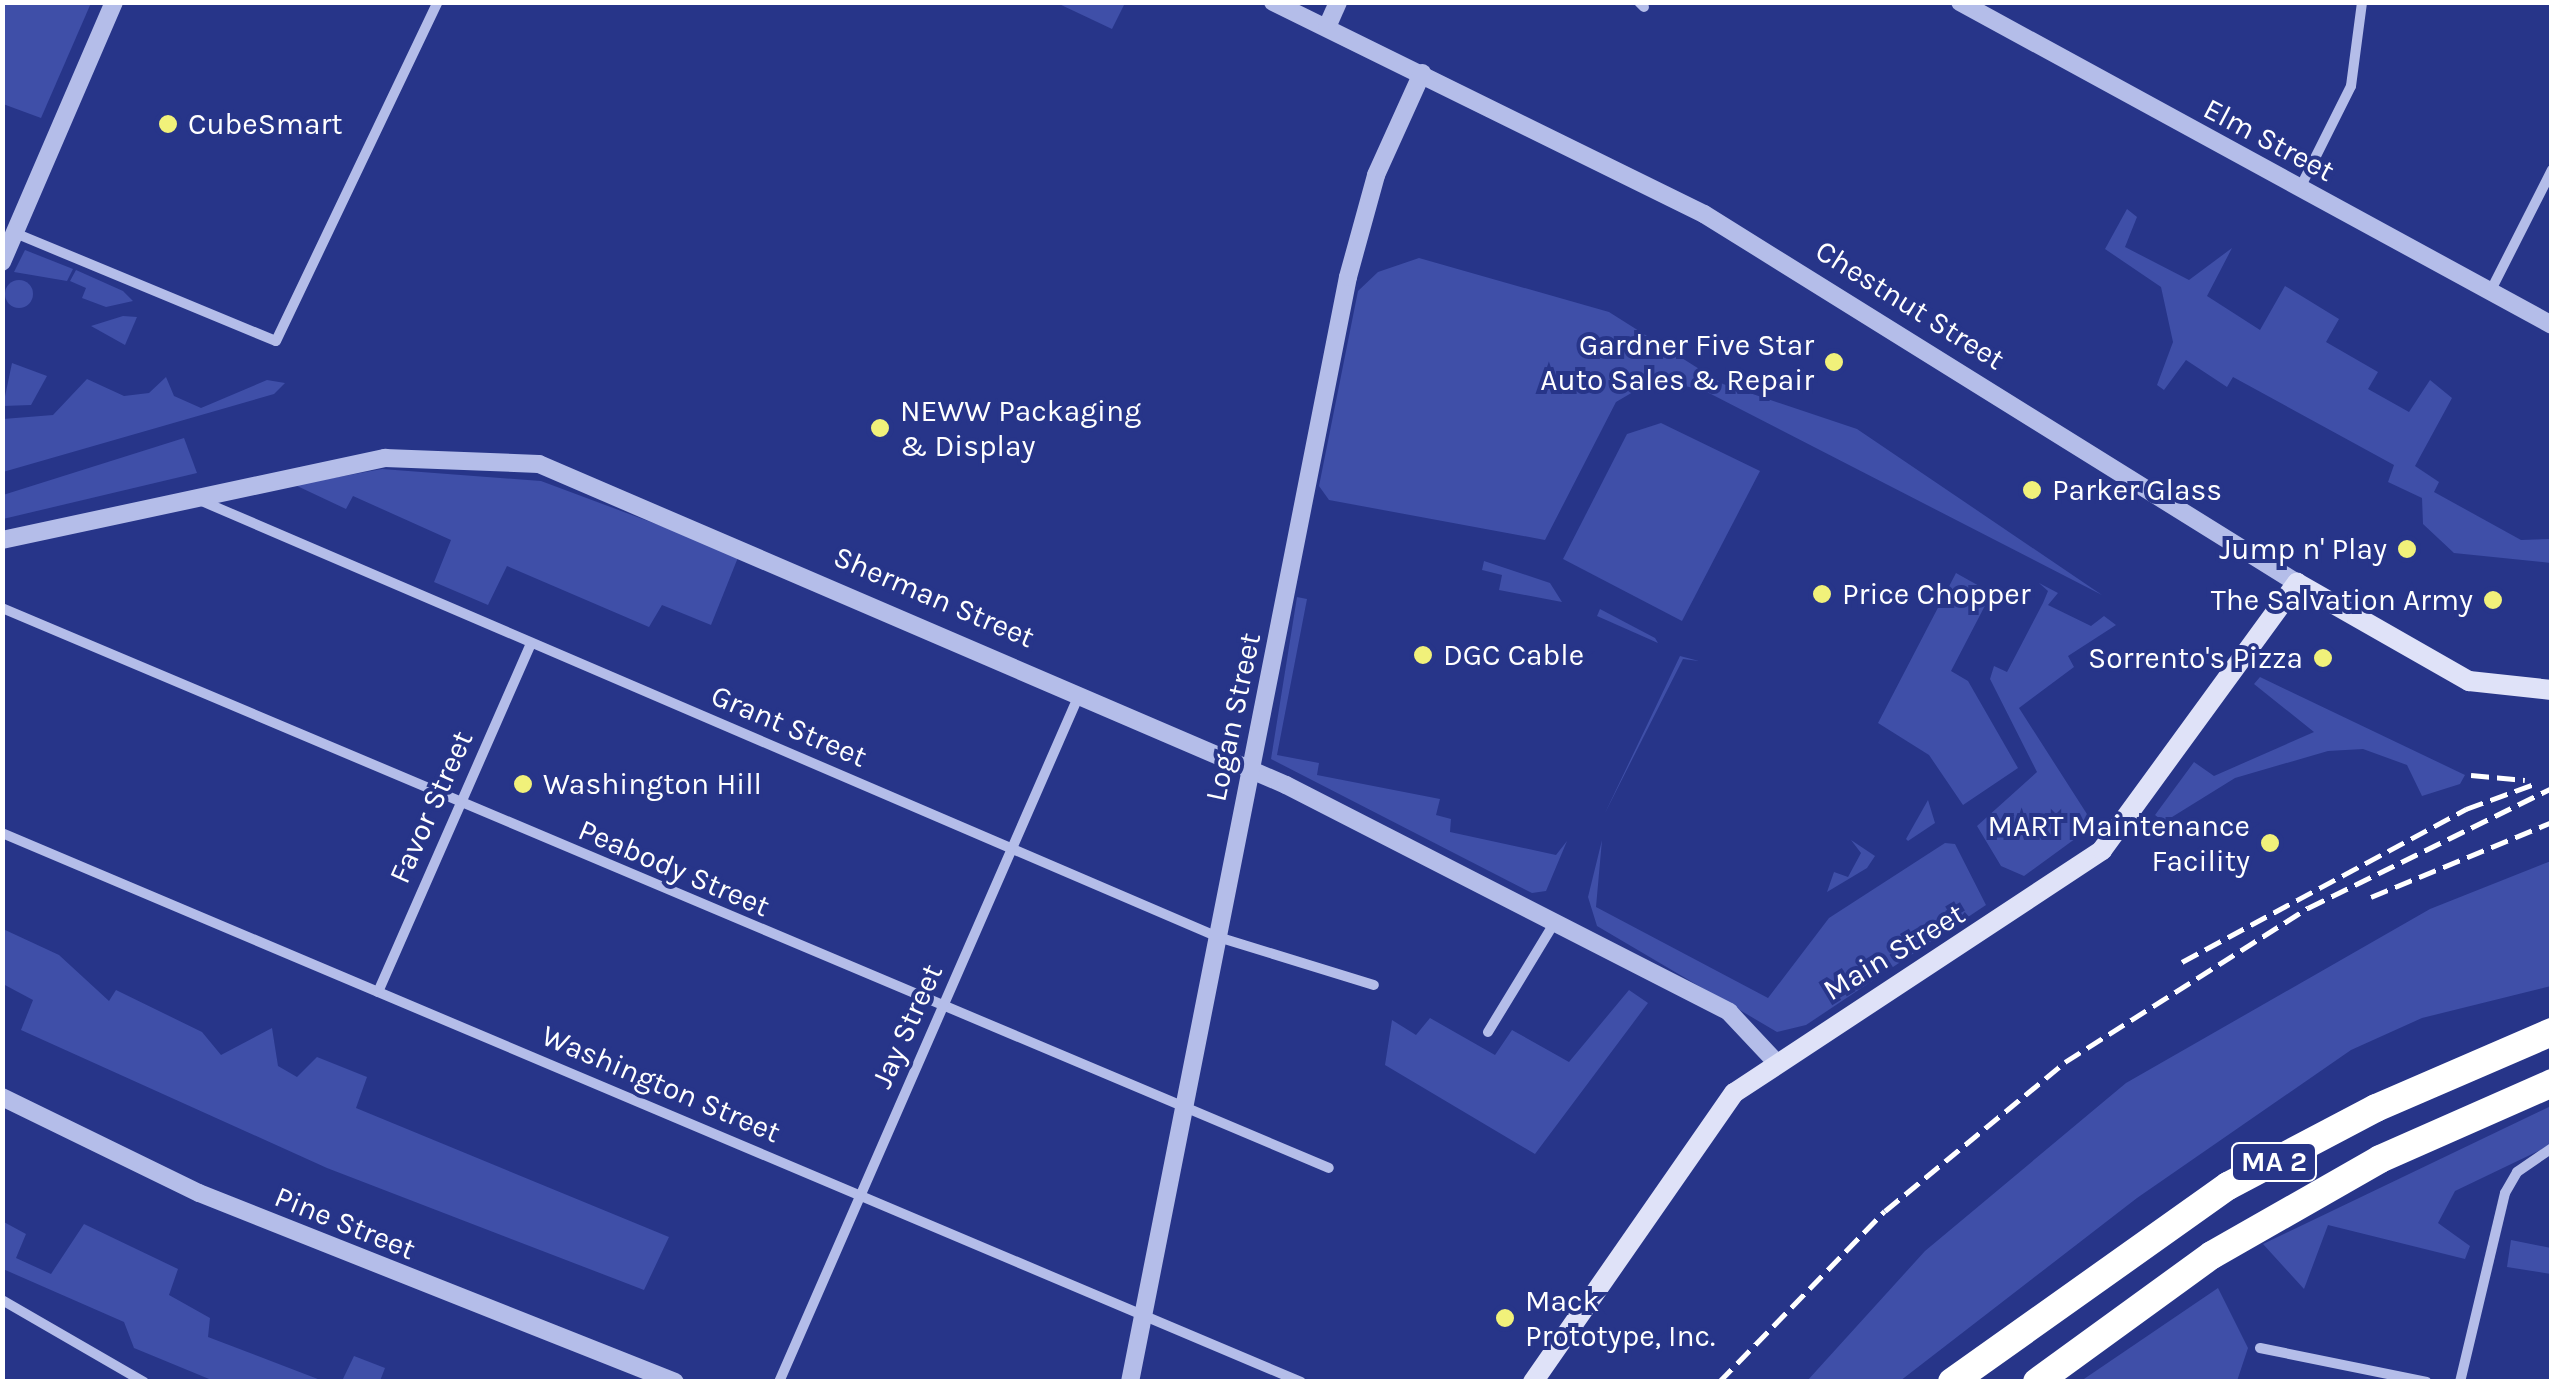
<!DOCTYPE html>
<html>
<head>
<meta charset="utf-8">
<style>
  body { margin:0 }
  #map { position:relative; width:2554px; height:1384px; overflow:hidden; background:#273589; font-family:Karla,sans-serif }
  div>[style] { position:absolute }
  .green>* { inset:0; background:#3f4fa8 }
  .round { border-radius:50% }
  .minor>* { height:10px; margin:-5px; padding:0 5px; transform-origin:5px; border-radius:5px; background:#b4bde9 }
  .tertiary>* { height:18px; margin:-9px; padding:0 9px; transform-origin:9px; border-radius:9px; background:#b4bde9 }
  .secondary>* { height:20px; margin:-10px; padding:0 10px; transform-origin:10px; border-radius:10px; background:#dfe2f8 }
  .motorway>* { height:28px; margin:-14px; padding:0 14px; transform-origin:14px; border-radius:14px; background:#fff }
  .rail>* { height:5px; margin-top:-2.5px; transform-origin:0; background:repeating-linear-gradient(90deg,#fff 0 18px,transparent 0 26px) }
  .dots>* { width:28px; height:28px; translate:-50% -50%; box-sizing:border-box; border:5px solid #273589; border-radius:50% }
  span { translate:-50% -50%; white-space:nowrap; text-align:center; line-height:1.15; -webkit-text-stroke:8px #273589; paint-order:stroke }
  .shield-label span { padding:2px 8px; background:#273589; border:2px solid; border-radius:8px; -webkit-text-stroke-width:0 }
  .shield-label { font-size:28px; color:#fff; font-weight:700 }
  .poi-label { font-size:30px; color:#fff }
  .left { translate:0 -50%; text-align:left }
  .right { translate:-100% -50%; text-align:right }
  .street-label { font-size:30px; color:#fff }
  .frame { position:absolute; inset:0; border:5px solid #fff; pointer-events:none }
</style>
</head>
<body>
<div id="map">
  <div class="green">
    <div style="clip-path:polygon(2px 3px,91px 3px,41px 118px,3px 104px)"></div>
    <div style="clip-path:polygon(1057px 3px,1125px 3px,1112px 29px)"></div>
    <div style="clip-path:polygon(2127px 209px,2137px 217px,2125px 247px,2189px 280px,2232px 248px,2207px 296px,2260px 330px,2285px 286px,2339px 319px,2326px 342px,2378px 372px,2368px 389px,2409px 412px,2430px 380px,2452px 398px,2415px 466px,2439px 482px,2434px 492px,2521px 540px,2551px 539px,2551px 563px,2454px 553px,2423px 524px,2422px 498px,2388px 482px,2394px 465px,2233px 377px,2227px 387px,2186px 360px,2164px 390px,2157px 385px,2173px 342px,2161px 287px,2105px 249px)"></div>
    <div style="clip-path:polygon(25px 250px,73px 269px,67px 281px,14px 272px)"></div>
    <div style="clip-path:polygon(1419px 258px,1609px 312px,1723px 384px,1857px 429px,2102px 595px,1707px 392px,1657px 378px,1616px 402px,1545px 540px,1329px 500px,1319px 486px,1358px 291px,1378px 272px)"></div>
    <div style="clip-path:polygon(76px 270px,123px 291px,133px 301px,106px 307px,82px 298px,86px 288px,70px 281px)"></div>
    <div class="round" style="left:5px;top:280px;width:28px;height:28px"></div>
    <div style="clip-path:polygon(123px 316px,137px 317px,125px 345px,91px 326px)"></div>
    <div style="clip-path:polygon(12px 363px,47px 376px,31px 405px,3px 406px)"></div>
    <div style="clip-path:polygon(166px 377px,174px 396px,201px 408px,267px 380px,285px 383px,274px 394px,3px 472px,3px 419px,53px 415px,87px 379px,124px 396px,149px 393px)"></div>
    <div style="clip-path:polygon(1661px 423px,1760px 471px,1682px 621px,1563px 559px,1627px 434px)"></div>
    <div style="clip-path:polygon(184px 438px,197px 473px,3px 519px,3px 495px)"></div>
    <div style="clip-path:polygon(382px 469px,541px 481px,739px 555px,711px 625px,662px 605px,649px 627px,507px 566px,488px 605px,434px 582px,451px 540px,353px 496px,346px 509px,295px 485px)"></div>
    <div style="clip-path:polygon(1484px 561px,1550px 583px,1562px 602px,1499px 590px,1502px 575px,1482px 570px)"></div>
    <div style="clip-path:polygon(1956px 573px,2006px 601px,1990px 596px,1951px 671px,1968px 681px,2018px 768px,1963px 805px,1929px 755px,1878px 723px)"></div>
    <div style="clip-path:polygon(2039px 583px,2058px 593px,2048px 605px,2091px 626px,2104px 616px,2116px 625px,2068px 656px,2074px 667px,2019px 708px,2094px 825px,2024px 876px,2001px 866px,1977px 826px,2037px 772px,1990px 679px,1994px 666px,2007px 672px,2043px 603px,2048px 591px)"></div>
    <div style="clip-path:polygon(1297px 597px,1307px 599px,1277px 755px,1319px 763px,1317px 775px,1440px 799px,1436px 815px,1451px 819px,1450px 832px,1556px 855px,1567px 841px,1546px 891px,1532px 893px,1271px 759px)"></div>
    <div style="clip-path:polygon(1600px 609px,1655px 638px,1658px 643px,1597px 616px)"></div>
    <div style="clip-path:polygon(1680px 656px,1699px 661px,1683px 659px,1605px 813px)"></div>
    <div style="clip-path:polygon(2260px 677px,2465px 775px,2460px 784px,2422px 796px,2407px 765px,2363px 749px,2328px 751px,2235px 778px,2164px 822px,2155px 815px,2194px 762px,2214px 776px,2314px 732px,2254px 684px)"></div>
    <div style="clip-path:polygon(1928px 800px,1935px 823px,1908px 841px,1906px 839px)"></div>
    <div style="clip-path:polygon(1602px 840px,1596px 907px,1768px 998px,1829px 918px,1945px 843px,1955px 844px,1986px 905px,1806px 1025px,1777px 1032px,1597px 926px,1588px 897px)"></div>
    <div style="clip-path:polygon(1851px 840px,1875px 856px,1867px 868px,1827px 892px,1834px 872px,1848px 877px,1861px 853px)"></div>
    <div style="clip-path:polygon(2551px 861px,2551px 986px,2422px 1018px,2351px 1050px,2137px 1198px,1900px 1381px,1807px 1381px,1925px 1251px,2126px 1083px,2430px 909px)"></div>
    <div style="clip-path:polygon(3px 929px,59px 955px,109px 1001px,116px 990px,202px 1032px,221px 1055px,272px 1028px,278px 1066px,297px 1077px,317px 1057px,367px 1077px,356px 1108px,669px 1237px,644px 1290px,327px 1168px,21px 1030px,33px 1000px,3px 984px)"></div>
    <div style="clip-path:polygon(1629px 990px,1648px 1003px,1535px 1154px,1385px 1065px,1392px 1020px,1416px 1035px,1430px 1018px,1495px 1055px,1512px 1030px,1569px 1062px)"></div>
    <div style="clip-path:polygon(2551px 1106px,2551px 1145px,2455px 1191px,2438px 1223px,2470px 1246px,2465px 1259px,2328px 1225px,2304px 1289px,2263px 1244px)"></div>
    <div style="clip-path:polygon(2px 1221px,26px 1234px,16px 1258px,51px 1274px,84px 1224px,178px 1269px,169px 1295px,210px 1318px,208px 1337px,323px 1381px,214px 1381px,134px 1348px,124px 1322px,3px 1269px)"></div>
    <div style="clip-path:polygon(2511px 1240px,2551px 1248px,2551px 1274px,2507px 1267px)"></div>
    <div style="clip-path:polygon(2218px 1288px,2248px 1348px,2237px 1381px,2081px 1381px)"></div>
    <div style="clip-path:polygon(354px 1356px,385px 1368px,380px 1381px,342px 1381px)"></div>
  </div>
  <div class="minor">
    <div style="left:1639px;top:2px;width:7px;rotate:45deg"></div>
    <div style="left:2300px;top:188px;width:114px;rotate:-63.4deg"></div>
    <div style="left:2351px;top:86px;width:85px;rotate:-82.5deg"></div>
    <div style="left:15px;top:233px;width:282px;rotate:22.5deg"></div>
    <div style="left:276px;top:341px;width:376px;rotate:-64.5deg"></div>
    <div style="left:2490px;top:292px;width:137px;rotate:-63.1deg"></div>
    <div style="left:197px;top:499px;width:1111px;rotate:23.22deg"></div>
    <div style="left:1218px;top:937px;width:163px;rotate:17.1deg"></div>
    <div style="left:2px;top:608px;width:1440px;rotate:22.88deg"></div>
    <div style="left:2px;top:833px;width:1410px;rotate:22.91deg"></div>
    <div style="left:378px;top:992px;width:381px;rotate:-66.3deg"></div>
    <div style="left:1488px;top:1032px;width:129px;rotate:-58.7deg"></div>
    <div style="left:2px;top:1300px;width:164px;rotate:30deg"></div>
    <div style="left:2260px;top:1348px;width:170px;rotate:11.5deg"></div>
    <div style="left:779px;top:1382px;width:750px;rotate:-66.41deg"></div>
    <div style="left:2460px;top:1382px;width:194px;rotate:-76.6deg"></div>
    <div style="left:2505px;top:1193px;width:24px;rotate:-60deg"></div>
    <div style="left:2517px;top:1172px;width:42px;rotate:-34.4deg"></div>
  </div>
  <div class="tertiary">
    <div style="left:1273px;top:2px;width:480px;rotate:26.2deg"></div>
    <div style="left:1704px;top:214px;width:698px;rotate:31.89deg"></div>
    <div style="left:1960px;top:2px;width:674px;rotate:28.62deg"></div>
    <div style="left:1327px;top:27px;width:27px;rotate:-66deg"></div>
    <div style="left:2px;top:262px;width:283px;rotate:-66.7deg"></div>
    <div style="left:2px;top:540px;width:392px;rotate:-12.1deg"></div>
    <div style="left:385px;top:458px;width:154px;rotate:2.2deg"></div>
    <div style="left:539px;top:464px;width:813px;rotate:23.25deg"></div>
    <div style="left:1286px;top:785px;width:498px;rotate:27.1deg"></div>
    <div style="left:1729px;top:1012px;width:66px;rotate:46.8deg"></div>
    <div style="left:2px;top:1097px;width:219px;rotate:26deg"></div>
    <div style="left:199px;top:1193px;width:512px;rotate:21.66deg"></div>
    <div style="left:1130px;top:1382px;width:1126px;rotate:-78.84deg"></div>
    <div style="left:1348px;top:277px;width:106px;rotate:-74.6deg"></div>
    <div style="left:1376px;top:175px;width:112px;rotate:-65.7deg"></div>
  </div>
  <div class="secondary">
    <div style="left:1533px;top:1382px;width:352px;rotate:-55.2deg"></div>
    <div style="left:1734px;top:1093px;width:441px;rotate:-33.4deg"></div>
    <div style="left:2102px;top:850px;width:331px;rotate:-53.9deg"></div>
    <div style="left:2297px;top:583px;width:198px;rotate:29.7deg"></div>
    <div style="left:2469px;top:681px;width:83px;rotate:6.2deg"></div>
  </div>
  <div class="motorway">
    <div style="left:1952px;top:1382px;width:339px;rotate:-35.4deg"></div>
    <div style="left:2228px;top:1186px;width:167px;rotate:-27.8deg"></div>
    <div style="left:2376px;top:1108px;width:192px;rotate:-23.4deg"></div>
    <div style="left:2037px;top:1382px;width:216px;rotate:-36deg"></div>
    <div style="left:2212px;top:1255px;width:193px;rotate:-29.7deg"></div>
    <div style="left:2380px;top:1159px;width:188px;rotate:-23.8deg"></div>
  </div>
  <div class="rail">
    <div style="left:2471px;top:775px;width:54px;rotate:5.3deg"></div>
    <div style="left:2371px;top:897px;width:196px;rotate:-22.5deg"></div>
    <div style="left:2182px;top:962px;width:323px;rotate:-28.3deg"></div>
    <div style="left:2466px;top:809px;width:76px;rotate:-20.1deg"></div>
    <div style="left:1719px;top:1382px;width:238px;rotate:-45.9deg"></div>
    <div style="left:1885px;top:1211px;width:234px;rotate:-39.6deg"></div>
    <div style="left:2065px;top:1062px;width:288px;rotate:-32.4deg"></div>
    <div style="left:2308px;top:908px;width:272px;rotate:-26.2deg"></div>
  </div>
  <div class="dots">
    <div style="left:168px;top:124px;background:#f1f17a"></div>
    <div style="left:1834px;top:362px;background:#f1f17a"></div>
    <div style="left:880px;top:428px;background:#f1f17a"></div>
    <div style="left:2032px;top:490px;background:#f1f17a"></div>
    <div style="left:2407px;top:549px;background:#f1f17a"></div>
    <div style="left:1822px;top:594px;background:#f1f17a"></div>
    <div style="left:2493px;top:600px;background:#f1f17a"></div>
    <div style="left:1423px;top:655px;background:#f1f17a"></div>
    <div style="left:2323px;top:658px;background:#f1f17a"></div>
    <div style="left:523px;top:784px;background:#f1f17a"></div>
    <div style="left:2270px;top:843px;background:#f1f17a"></div>
    <div style="left:1505px;top:1318px;background:#f1f17a"></div>
  </div>
  <div class="shield-label">
    <span style="left:2274px;top:1162px">MA 2</span>
  </div>
  <div class="poi-label">
    <span class="left" style="left:188px;top:124px">CubeSmart</span>
    <span class="right" style="left:1814px;top:362px">Gardner Five Star<br>Auto Sales &amp; Repair</span>
    <span class="left" style="left:900px;top:428px">NEWW Packaging<br>&amp; Display</span>
    <span class="left" style="left:2052px;top:490px">Parker Glass</span>
    <span class="right" style="left:2387px;top:549px">Jump n' Play</span>
    <span class="left" style="left:1842px;top:594px">Price Chopper</span>
    <span class="right" style="left:2473px;top:600px">The Salvation Army</span>
    <span class="left" style="left:1443px;top:655px">DGC Cable</span>
    <span class="right" style="left:2303px;top:658px">Sorrento's Pizza</span>
    <span class="left" style="left:543px;top:784px">Washington Hill</span>
    <span class="right" style="left:2250px;top:843px">MART Maintenance<br>Facility</span>
    <span class="left" style="left:1525px;top:1318px">Mack<br>Prototype, Inc.</span>
  </div>
  <div class="street-label">
    <span style="left:2269px;top:140px;rotate:28deg">Elm Street</span>
    <span style="left:1910px;top:305px;rotate:32deg">Chestnut Street</span>
    <span style="left:934px;top:597px;rotate:23deg">Sherman Street</span>
    <span style="left:1233px;top:717px;rotate:-78deg">Logan Street</span>
    <span style="left:789px;top:726px;rotate:23deg">Grant Street</span>
    <span style="left:431px;top:807px;rotate:-66deg">Favor Street</span>
    <span style="left:674px;top:868px;rotate:23deg">Peabody Street</span>
    <span style="left:1894px;top:952px;rotate:-31deg">Main Street</span>
    <span style="left:907px;top:1026px;rotate:-66deg">Jay Street</span>
    <span style="left:661px;top:1084px;rotate:23deg">Washington Street</span>
    <span style="left:345px;top:1223px;rotate:22deg">Pine Street</span>
  </div>
  <div class="frame"></div>
</div>
</body>
</html>
